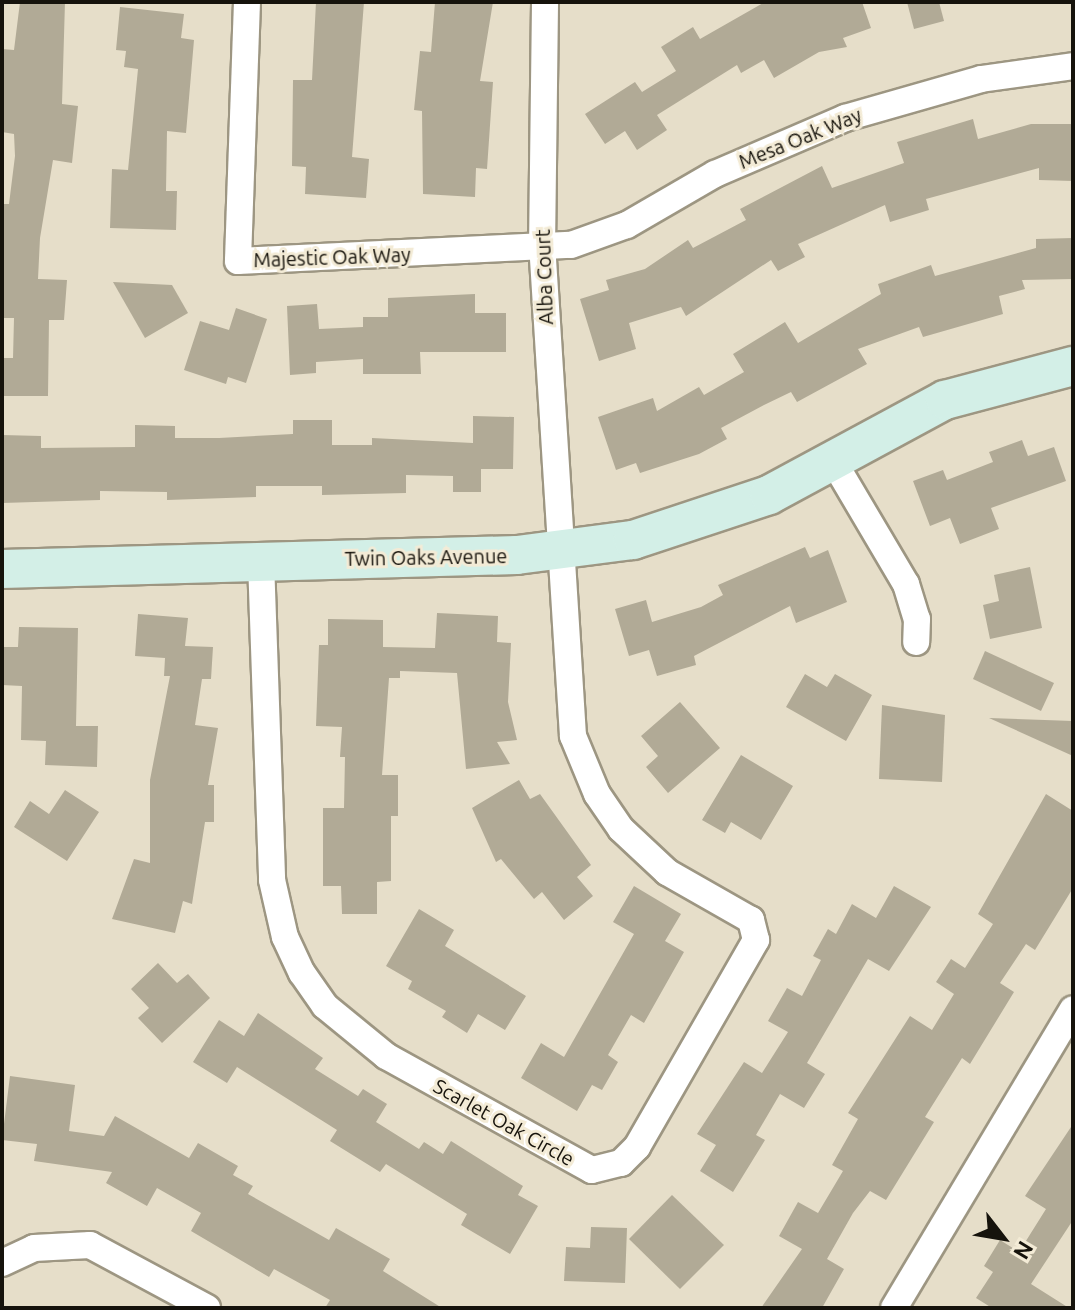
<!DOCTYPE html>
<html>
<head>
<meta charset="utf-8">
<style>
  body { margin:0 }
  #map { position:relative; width:1075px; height:1310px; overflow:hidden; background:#e6dec9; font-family:Ubuntu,sans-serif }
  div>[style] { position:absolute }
  .building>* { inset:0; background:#b1aa96 }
  .roads { filter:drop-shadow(2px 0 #9d9682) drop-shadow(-2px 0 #9d9682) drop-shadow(0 2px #9d9682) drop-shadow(0 -2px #9d9682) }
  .street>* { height:26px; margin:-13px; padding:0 13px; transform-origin:13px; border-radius:13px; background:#fff }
  .secondary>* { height:38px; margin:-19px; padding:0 19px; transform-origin:19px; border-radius:19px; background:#d3efe7 }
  span { translate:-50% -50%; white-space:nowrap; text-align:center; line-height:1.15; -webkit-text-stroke:6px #f3ebd6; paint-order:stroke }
  .street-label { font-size:20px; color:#16130c }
  .frame { position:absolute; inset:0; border:4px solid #16130c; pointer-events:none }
  .north { position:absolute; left:963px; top:1198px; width:80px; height:80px; -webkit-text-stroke:6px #f3ebd6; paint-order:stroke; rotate:121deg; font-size:22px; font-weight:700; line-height:32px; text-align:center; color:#16130c }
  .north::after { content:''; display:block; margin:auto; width:28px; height:36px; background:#16130c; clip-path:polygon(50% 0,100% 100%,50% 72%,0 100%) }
</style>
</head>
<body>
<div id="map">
  <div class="building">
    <div style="clip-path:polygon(20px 2px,65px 2px,62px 104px,78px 106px,72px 163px,53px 160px,40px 238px,38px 279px,67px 280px,64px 320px,49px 320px,48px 396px,2px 396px,2px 358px,13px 358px,14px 318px,2px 318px,2px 204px,9px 204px,15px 156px,14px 134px,2px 132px,2px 49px,14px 50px)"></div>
    <div style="clip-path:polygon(316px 2px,364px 2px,352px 157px,369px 159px,366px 198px,305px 194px,306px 167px,292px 166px,293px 80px,312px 80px)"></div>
    <div style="clip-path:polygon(435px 2px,493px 2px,480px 81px,493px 82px,487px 169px,476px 168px,475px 197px,423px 194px,422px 111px,414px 110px,420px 51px,431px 52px)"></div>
    <div style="clip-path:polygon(765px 2px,862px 2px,871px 28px,843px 38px,847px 47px,819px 52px,774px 78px,764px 60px,741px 73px,737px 65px,657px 115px,667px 130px,637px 150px,625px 131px,605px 144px,585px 114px,635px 82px,642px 92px,676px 71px,661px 47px,693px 27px,700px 39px)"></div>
    <div style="clip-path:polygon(907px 2px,939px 2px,944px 21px,914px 29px)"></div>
    <div style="clip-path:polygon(120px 7px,184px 14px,181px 38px,194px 40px,186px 133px,167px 131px,166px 191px,177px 191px,176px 230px,110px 228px,112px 169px,128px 170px,138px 69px,124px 67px,126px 51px,116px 50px)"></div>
    <div style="clip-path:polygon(973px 119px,978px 139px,1031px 124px,1073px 124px,1073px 181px,1039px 180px,1039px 168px,926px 199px,929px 210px,890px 222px,885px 205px,798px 244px,805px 257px,778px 271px,771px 260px,686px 316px,681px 307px,629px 323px,636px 349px,599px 361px,580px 299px,609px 290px,606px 280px,645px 269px,688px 240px,693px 248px,746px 220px,740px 209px,822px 166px,832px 188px,904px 163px,897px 142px)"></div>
    <div style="clip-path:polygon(1073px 238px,1073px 279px,1022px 280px,1025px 289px,999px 296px,1003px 314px,923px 337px,919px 327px,858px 349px,867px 364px,797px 402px,791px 392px,764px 405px,721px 428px,727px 439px,699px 454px,640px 473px,636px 463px,616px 470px,598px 417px,653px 398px,657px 411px,699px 387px,704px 395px,744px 372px,733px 354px,785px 322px,798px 343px,881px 294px,878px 284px,931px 265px,935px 276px,1036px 248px,1036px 239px)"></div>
    <div style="clip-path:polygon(113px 282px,172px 285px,188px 313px,145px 338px)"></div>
    <div style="clip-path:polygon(475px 294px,475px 313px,506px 313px,506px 352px,420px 352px,421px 374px,363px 374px,363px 359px,316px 362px,316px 373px,290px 375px,287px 306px,317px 304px,319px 329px,363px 327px,363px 317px,388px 317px,388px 298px)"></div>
    <div style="clip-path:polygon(236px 308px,267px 319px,246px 383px,228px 377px,226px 384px,184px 370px,200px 321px,229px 330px)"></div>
    <div style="clip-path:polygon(473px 416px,514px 417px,513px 469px,481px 469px,481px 492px,453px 492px,453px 476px,406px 475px,406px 493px,322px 495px,322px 486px,256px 486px,256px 497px,167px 500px,167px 492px,100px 491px,100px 500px,2px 503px,2px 435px,41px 436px,41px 448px,135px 447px,135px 425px,175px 426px,175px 438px,219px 438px,293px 434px,293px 420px,332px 420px,332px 445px,372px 445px,372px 438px,473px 443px)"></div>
    <div style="clip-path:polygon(1022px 440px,1028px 456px,1054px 447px,1066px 481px,991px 508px,999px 529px,960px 544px,950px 518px,930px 526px,913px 481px,943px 470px,947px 480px,993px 462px,989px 452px)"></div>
    <div style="clip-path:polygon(805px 547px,810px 558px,828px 550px,847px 602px,796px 623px,790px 606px,694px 656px,696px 665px,657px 676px,649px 650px,629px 656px,615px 609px,646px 600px,652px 622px,701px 607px,723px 595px,718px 585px)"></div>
    <div style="clip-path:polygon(1030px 567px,1042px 628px,990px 639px,983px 605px,999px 601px,994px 575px)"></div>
    <div style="clip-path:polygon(437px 613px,498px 616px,497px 642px,511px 643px,508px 702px,517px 740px,497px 742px,510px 764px,466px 769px,457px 673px,400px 671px,400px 678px,389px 678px,382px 775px,398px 775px,398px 816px,391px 816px,391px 881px,377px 882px,377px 914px,342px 914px,341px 886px,323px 886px,323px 808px,344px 808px,345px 757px,340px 757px,342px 727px,316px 726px,319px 645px,328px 645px,328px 619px,383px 620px,383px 647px,435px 648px)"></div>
    <div style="clip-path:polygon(138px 614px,188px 618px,185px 646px,213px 647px,211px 679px,202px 679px,195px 725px,218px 728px,208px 785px,214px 785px,214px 822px,205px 822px,192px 904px,183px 901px,175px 933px,112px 919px,134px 859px,150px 863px,150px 780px,170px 676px,164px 676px,165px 658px,135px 656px)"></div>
    <div style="clip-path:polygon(19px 627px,78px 628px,76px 726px,98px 726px,97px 767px,45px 765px,46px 741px,21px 740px,22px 686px,2px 685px,2px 647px,18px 647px)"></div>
    <div style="clip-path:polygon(985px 651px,1054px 683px,1041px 711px,973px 679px)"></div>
    <div style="clip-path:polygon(805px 674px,827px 687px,835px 674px,872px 695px,846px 741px,786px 707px)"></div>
    <div style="clip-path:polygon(680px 702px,720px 748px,668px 793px,646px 767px,658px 756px,641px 736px)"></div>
    <div style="clip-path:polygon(882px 705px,945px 715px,942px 782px,879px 779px)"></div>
    <div style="clip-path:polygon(989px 718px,1073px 721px,1073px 756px)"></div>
    <div style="clip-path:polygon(741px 755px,793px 786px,761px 840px,731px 822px,725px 833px,702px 820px)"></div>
    <div style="clip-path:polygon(519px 780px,530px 799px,540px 794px,591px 865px,577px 877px,593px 896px,564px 920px,542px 892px,534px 899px,501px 859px,496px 862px,472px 808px)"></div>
    <div style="clip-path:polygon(65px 790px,99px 812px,67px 861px,14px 827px,30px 801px,49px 814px)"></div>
    <div style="clip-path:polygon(1046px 794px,1073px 811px,1073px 888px,1035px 950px,1026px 944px,1000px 983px,1014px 992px,970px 1064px,962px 1058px,925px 1117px,934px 1122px,886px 1200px,870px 1191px,853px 1213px,827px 1259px,844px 1269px,822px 1308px,761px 1308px,802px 1249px,779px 1236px,798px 1202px,818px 1213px,843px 1171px,832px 1165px,858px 1119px,848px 1113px,910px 1016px,932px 1030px,954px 994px,936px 982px,951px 959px,965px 968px,993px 924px,978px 914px)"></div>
    <div style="clip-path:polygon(634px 886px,681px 914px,665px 941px,684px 952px,644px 1023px,631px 1015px,608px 1055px,618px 1062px,602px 1090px,592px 1085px,577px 1111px,521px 1078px,541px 1043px,564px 1057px,634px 934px,613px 922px)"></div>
    <div style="clip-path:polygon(894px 886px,931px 907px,889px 971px,868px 959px,807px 1063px,825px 1074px,804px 1108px,780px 1094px,756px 1135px,765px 1140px,733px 1192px,700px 1171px,716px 1145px,697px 1134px,744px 1062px,762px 1073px,788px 1032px,768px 1021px,787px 988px,802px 996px,821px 960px,813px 956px,828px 929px,836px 934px,852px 904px,876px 918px)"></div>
    <div style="clip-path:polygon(419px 909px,454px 930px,445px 946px,526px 996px,505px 1030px,478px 1014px,467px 1033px,442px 1017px,446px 1011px,408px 989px,412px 981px,386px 966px)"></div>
    <div style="clip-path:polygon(158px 963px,177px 983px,188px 974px,210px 998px,162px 1043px,138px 1018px,149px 1008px,131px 989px)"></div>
    <div style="clip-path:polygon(258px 1013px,323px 1058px,315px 1069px,358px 1096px,363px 1089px,387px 1104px,376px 1122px,419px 1149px,424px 1142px,443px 1154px,451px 1141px,523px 1186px,518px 1195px,538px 1206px,510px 1254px,461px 1225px,467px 1214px,386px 1164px,380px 1172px,330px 1141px,337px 1130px,237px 1067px,227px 1083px,193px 1062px,219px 1020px,244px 1036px)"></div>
    <div style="clip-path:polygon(10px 1076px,75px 1085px,69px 1131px,104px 1136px,115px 1116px,189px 1158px,198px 1143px,238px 1166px,233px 1175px,253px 1186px,248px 1194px,329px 1240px,336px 1228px,390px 1259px,383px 1271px,442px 1308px,325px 1308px,330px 1300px,274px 1269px,269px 1277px,191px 1231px,201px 1213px,157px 1188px,147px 1206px,106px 1183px,112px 1172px,34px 1161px,37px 1144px,2px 1140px)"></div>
    <div style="clip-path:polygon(1073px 1124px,1073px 1220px,1031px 1284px,1069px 1308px,992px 1308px,976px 1298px,993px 1272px,984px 1266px,1000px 1240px,1019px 1252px,1046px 1209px,1025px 1196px)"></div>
    <div style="clip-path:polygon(672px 1195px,724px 1245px,680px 1289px,629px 1239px)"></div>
    <div style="clip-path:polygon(591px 1227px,627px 1228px,625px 1283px,564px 1281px,566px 1247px,590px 1248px)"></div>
  </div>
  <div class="roads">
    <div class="street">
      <div style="left:247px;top:2px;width:259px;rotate:92deg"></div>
      <div style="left:238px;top:261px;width:333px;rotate:-2.8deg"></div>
      <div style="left:571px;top:245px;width:59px;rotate:-19.7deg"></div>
      <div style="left:627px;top:225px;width:102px;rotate:-30.1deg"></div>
      <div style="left:715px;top:174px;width:142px;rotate:-23.3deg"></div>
      <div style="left:845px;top:118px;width:141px;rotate:-16deg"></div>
      <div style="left:981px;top:79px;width:93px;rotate:-8deg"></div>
      <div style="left:832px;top:459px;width:145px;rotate:59.4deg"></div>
      <div style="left:906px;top:584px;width:37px;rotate:73deg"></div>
      <div style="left:917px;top:619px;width:23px;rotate:92deg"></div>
      <div style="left:261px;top:561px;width:319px;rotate:88deg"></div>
      <div style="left:272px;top:880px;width:58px;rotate:77.2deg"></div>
      <div style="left:285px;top:937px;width:40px;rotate:65deg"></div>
      <div style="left:302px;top:973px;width:40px;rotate:55.1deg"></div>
      <div style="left:325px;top:1006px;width:79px;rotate:39.3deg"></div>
      <div style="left:386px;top:1056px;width:235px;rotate:29deg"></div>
      <div style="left:592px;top:1170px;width:30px;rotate:-14deg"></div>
      <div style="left:621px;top:1163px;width:23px;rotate:-45deg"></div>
      <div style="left:637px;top:1147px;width:239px;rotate:-60.1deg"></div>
      <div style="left:756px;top:940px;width:21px;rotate:-104deg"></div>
      <div style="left:751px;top:920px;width:97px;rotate:-150.3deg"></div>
      <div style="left:667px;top:872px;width:63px;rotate:-136.9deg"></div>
      <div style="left:621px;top:829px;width:42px;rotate:-124.4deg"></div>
      <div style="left:597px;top:794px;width:63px;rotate:-112.5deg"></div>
      <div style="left:573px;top:736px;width:488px;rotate:-93.6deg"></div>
      <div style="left:542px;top:249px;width:247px;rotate:-89.3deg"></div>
      <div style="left:2px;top:1263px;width:35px;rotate:-25deg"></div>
      <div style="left:34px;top:1248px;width:56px;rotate:-3.1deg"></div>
      <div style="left:90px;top:1245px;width:133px;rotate:28.3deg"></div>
      <div style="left:894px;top:1308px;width:348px;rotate:-59.1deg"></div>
    </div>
    <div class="secondary">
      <div style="left:2px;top:569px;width:515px;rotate:-1.56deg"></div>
      <div style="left:517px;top:555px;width:117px;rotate:-7.4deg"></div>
      <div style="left:633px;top:540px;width:143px;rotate:-18.3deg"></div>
      <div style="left:769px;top:495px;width:200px;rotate:-28.4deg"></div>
      <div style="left:945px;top:400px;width:132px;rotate:-14.9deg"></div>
    </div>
  </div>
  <div class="street-label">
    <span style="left:800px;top:138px;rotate:-22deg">Mesa Oak Way</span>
    <span style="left:332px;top:257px;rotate:-2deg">Majestic Oak Way</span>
    <span style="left:544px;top:277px;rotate:-92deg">Alba Court</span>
    <span style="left:426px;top:557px;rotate:-1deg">Twin Oaks Avenue</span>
    <span style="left:504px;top:1122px;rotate:29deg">Scarlet Oak Circle</span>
  </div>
  <div class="frame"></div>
  <div class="north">N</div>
</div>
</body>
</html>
